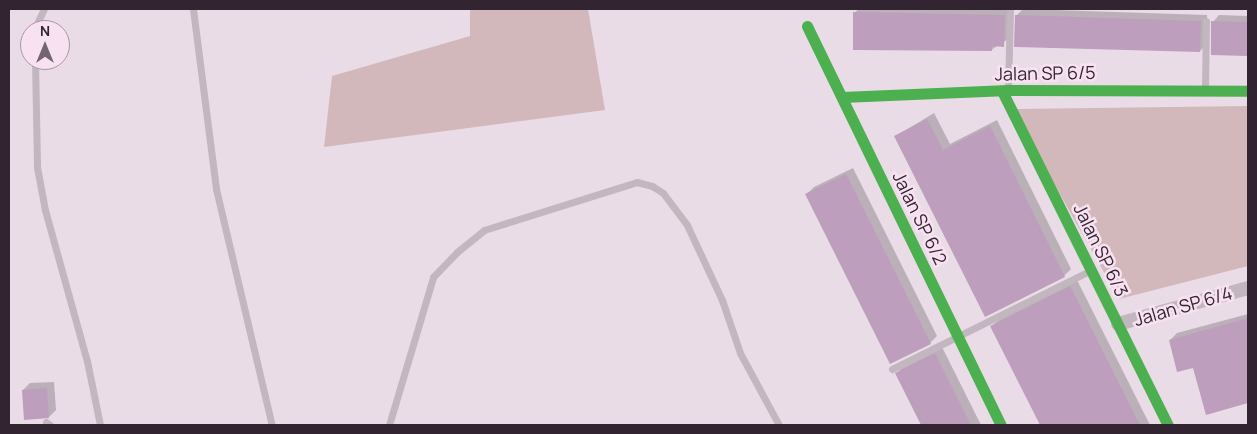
<!DOCTYPE html>
<html>
<head>
<meta charset="utf-8">
<style>
  body { margin:0 }
  #map { position:relative; width:1257px; height:434px; overflow:hidden; background:#eadce6; font-family:Manrope,sans-serif }
  div>[style] { position:absolute }
  .green>* { inset:0; background:#d2b8bb }
  .shadow>* { inset:0; background:#0003 }
  .building>* { inset:0; background:#bd9ebc }
  .lane>* { height:7px; margin:-3.5px; padding:0 3.5px; transform-origin:3.5px; border-radius:3.5px; background:#c2b6bf }
  .street>* { height:14px; margin:-7px; padding:0 7px; transform-origin:7px; border-radius:7px; background:#c2b6bf }
  .fast>* { height:11px; margin:-5.5px; padding:0 5.5px; transform-origin:5.5px; border-radius:5.5px; background:#4caf50 }
  span { translate:-50% -50%; white-space:nowrap; text-align:center; line-height:1.15; -webkit-text-stroke:5px #f8e2f1; paint-order:stroke }
  .street-label { font-size:18px; color:#322531 }
  .frame { position:absolute; inset:0; border:10px solid #322531; pointer-events:none }
  .north { position:absolute; left:20px; top:20px; width:50px; height:50px; box-sizing:border-box; background:#f8e2f1; border:1px solid #a996a4; border-radius:50%; rotate:0deg; font-size:14px; font-weight:700; line-height:20px; text-align:center; color:#322531 }
  .north::after { content:''; display:block; margin:auto; width:18px; height:22px; background:#726570; clip-path:polygon(50% 0,100% 100%,50% 72%,0 100%) }
</style>
</head>
<body>
<div id="map">
  <div class="green">
    <div style="clip-path:polygon(470px 9px,588px 9px,605px 110px,324px 147px,332px 76px,470px 36px)"></div>
    <div style="clip-path:polygon(1248px 106px,1248px 266px,1119px 299px,1012px 109px)"></div>
  </div>
  <div class="shadow">
    <div style="clip-path:polygon(859px 9px,1011px 9px,1010px 38px,991px 50px,854px 13px)"></div>
    <div style="clip-path:polygon(1023px 9px,1207px 15px,1207px 44px,1200px 51px,1016px 16px)"></div>
    <div style="clip-path:polygon(1219px 15px,1248px 16px,1248px 55px,1212px 54px,1213px 22px)"></div>
    <div style="clip-path:polygon(934px 113px,950px 144px,997px 120px,1071px 269px,1064px 276px,986px 315px,896px 136px)"></div>
    <div style="clip-path:polygon(853px 168px,937px 336px,930px 343px,807px 194px,814px 187px)"></div>
    <div style="clip-path:polygon(1077px 280px,1150px 425px,1041px 425px,991px 327px,998px 320px)"></div>
    <div style="clip-path:polygon(1248px 314px,1248px 402px,1207px 413px,1194px 366px,1170px 340px,1177px 333px)"></div>
    <div style="clip-path:polygon(942px 347px,981px 425px,922px 425px,896px 374px,903px 367px)"></div>
    <div style="clip-path:polygon(54px 382px,56px 410px,49px 417px,23px 390px,30px 383px)"></div>
  </div>
  <div class="building">
    <div style="clip-path:polygon(853px 12px,1005px 15px,1004px 47px,992px 46px,992px 51px,853px 50px)"></div>
    <div style="clip-path:polygon(1015px 15px,1201px 21px,1200px 52px,1014px 47px)"></div>
    <div style="clip-path:polygon(1211px 21px,1248px 22px,1248px 56px,1211px 55px)"></div>
    <div style="clip-path:polygon(927px 119px,943px 150px,990px 126px,1065px 277px,985px 317px,894px 136px)"></div>
    <div style="clip-path:polygon(846px 174px,931px 344px,890px 364px,805px 194px)"></div>
    <div style="clip-path:polygon(1070px 286px,1140px 425px,1040px 425px,990px 326px)"></div>
    <div style="clip-path:polygon(1248px 318px,1248px 403px,1206px 415px,1193px 368px,1177px 372px,1169px 340px)"></div>
    <div style="clip-path:polygon(935px 353px,971px 425px,921px 425px,895px 373px)"></div>
    <div style="clip-path:polygon(47px 388px,49px 418px,24px 420px,22px 390px)"></div>
  </div>
  <div class="lane">
    <div style="left:193px;top:9px;width:181px;rotate:82.7deg"></div>
    <div style="left:216px;top:189px;width:243px;rotate:76.7deg"></div>
    <div style="left:34px;top:30px;width:23px;rotate:-65deg"></div>
    <div style="left:35px;top:60px;width:107px;rotate:88.9deg"></div>
    <div style="left:37px;top:167px;width:44px;rotate:79.5deg"></div>
    <div style="left:45px;top:210px;width:157px;rotate:74.5deg"></div>
    <div style="left:87px;top:361px;width:65px;rotate:78.5deg"></div>
    <div style="left:1008px;top:90px;width:81px;rotate:-88.6deg"></div>
    <div style="left:1205px;top:90px;width:69px;rotate:-89.2deg"></div>
    <div style="left:892px;top:369px;width:220px;rotate:-26.4deg"></div>
    <div style="left:46px;top:422px;width:5px;rotate:37deg"></div>
    <div style="left:389px;top:425px;width:154px;rotate:-73.4deg"></div>
    <div style="left:433px;top:277px;width:35px;rotate:-46deg"></div>
    <div style="left:457px;top:252px;width:35px;rotate:-39deg"></div>
    <div style="left:484px;top:230px;width:160px;rotate:-17.4deg"></div>
    <div style="left:637px;top:182px;width:16px;rotate:15deg"></div>
    <div style="left:652px;top:186px;width:13px;rotate:32deg"></div>
    <div style="left:663px;top:193px;width:40px;rotate:53deg"></div>
    <div style="left:687px;top:225px;width:83px;rotate:65deg"></div>
    <div style="left:722px;top:300px;width:56px;rotate:71.2deg"></div>
    <div style="left:740px;top:353px;width:82px;rotate:61.6deg"></div>
  </div>
  <div class="street">
    <div style="left:1118px;top:324px;width:135px;rotate:-15.5deg"></div>
  </div>
  <div class="fast">
    <div style="left:807px;top:26px;width:444px;rotate:64.1deg"></div>
    <div style="left:1002px;top:91px;width:373px;rotate:63.6deg"></div>
    <div style="left:842px;top:97px;width:166px;rotate:-2.4deg"></div>
    <div style="left:1008px;top:90px;width:240px;rotate:0.2deg"></div>
  </div>
  <div class="street-label">
    <span style="left:1045px;top:73px;rotate:-1deg">Jalan SP 6/5</span>
    <span style="left:920px;top:218px;rotate:64deg">Jalan SP 6/2</span>
    <span style="left:1101px;top:250px;rotate:64deg">Jalan SP 6/3</span>
    <span style="left:1183px;top:306px;rotate:-16deg">Jalan SP 6/4</span>
  </div>
  <div class="frame"></div>
  <div class="north">N</div>
</div>
</body>
</html>
